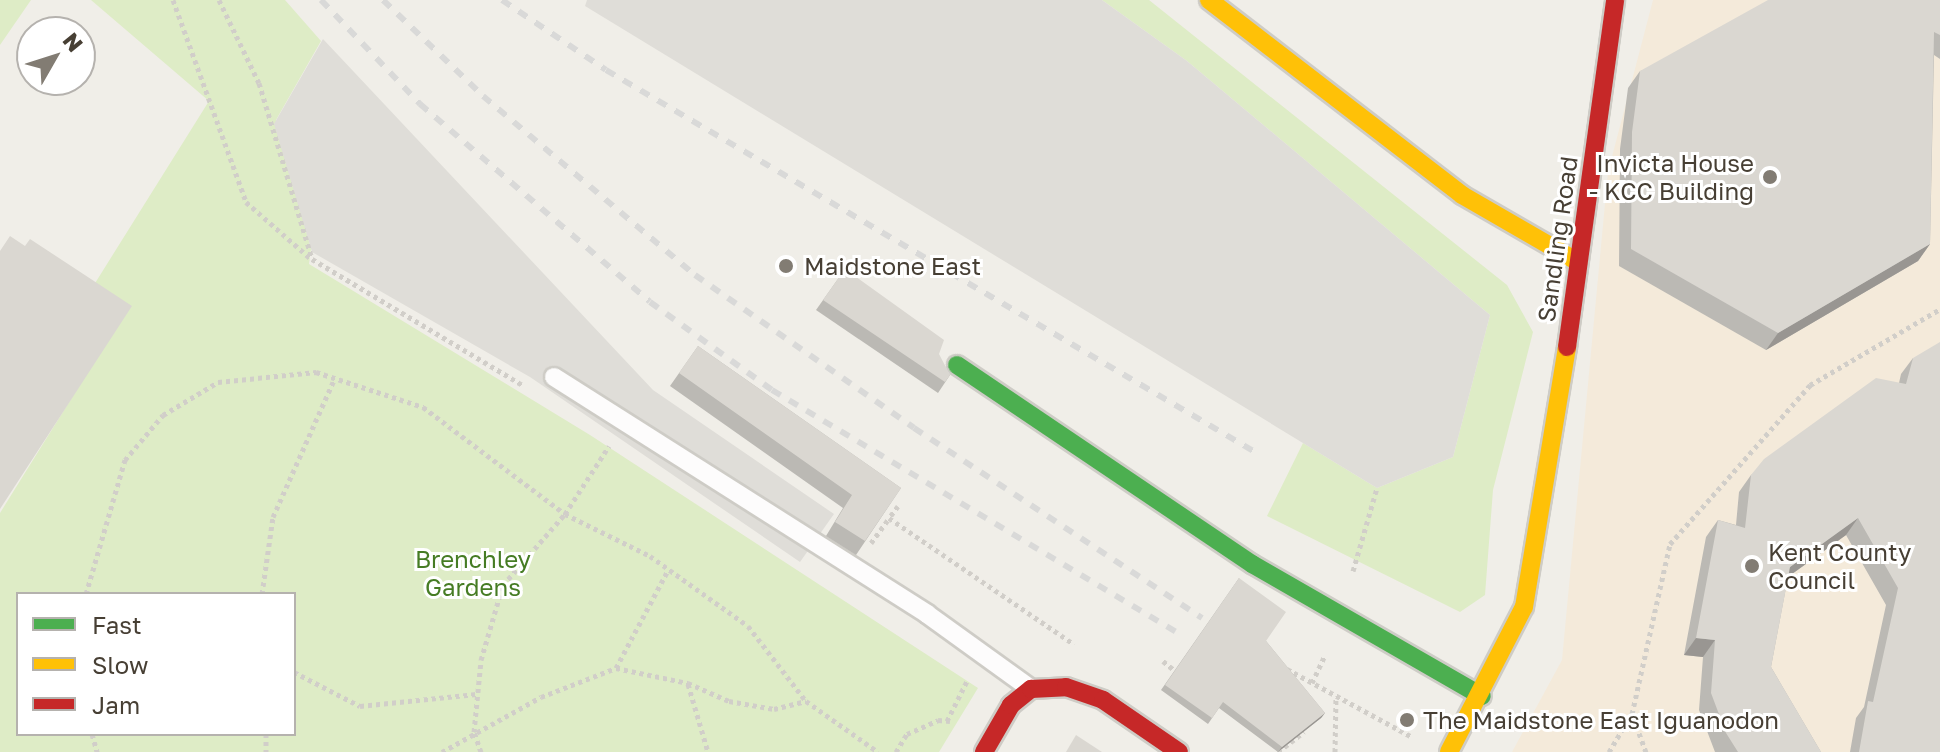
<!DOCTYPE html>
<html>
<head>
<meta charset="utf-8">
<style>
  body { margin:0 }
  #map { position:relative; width:1940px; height:752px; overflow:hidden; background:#f0eee8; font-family:"Golos Text",sans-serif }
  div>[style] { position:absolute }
  .commercial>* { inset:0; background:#f4eada }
  .green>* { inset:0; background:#deecc6 }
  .parking>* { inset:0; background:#dfddd8 }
  .path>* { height:5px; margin-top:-2.5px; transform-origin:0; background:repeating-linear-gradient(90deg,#d1cec9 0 4px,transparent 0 8px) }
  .roads { filter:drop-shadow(2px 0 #ceccc6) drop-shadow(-2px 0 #ceccc6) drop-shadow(0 2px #ceccc6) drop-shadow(0 -2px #ceccc6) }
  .lane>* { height:18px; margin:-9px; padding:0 9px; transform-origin:9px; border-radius:9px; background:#fdfcfc }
  .fast>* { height:18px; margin:-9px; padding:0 9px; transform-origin:9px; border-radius:9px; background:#4caf50 }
  .slow>* { height:18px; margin:-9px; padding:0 9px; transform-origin:9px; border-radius:9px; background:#ffc107 }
  .jam>* { height:18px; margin:-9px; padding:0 9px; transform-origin:9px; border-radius:9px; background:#c62828 }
  .rail>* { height:6px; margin-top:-3px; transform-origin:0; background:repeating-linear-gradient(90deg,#d9d9d8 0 10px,transparent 0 20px) }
  .wall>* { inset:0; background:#bbb9b4 }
  .shaded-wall>* { inset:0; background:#999692 }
  .building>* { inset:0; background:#dad7d1 }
  .dots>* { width:22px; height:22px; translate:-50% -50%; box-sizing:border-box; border:4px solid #fff; border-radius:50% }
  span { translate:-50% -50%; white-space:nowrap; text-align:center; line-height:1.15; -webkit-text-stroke:6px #fff; paint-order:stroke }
  .poi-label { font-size:24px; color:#473f34 }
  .right { translate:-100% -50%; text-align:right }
  .left { translate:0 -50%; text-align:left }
  .street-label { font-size:24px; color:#473f34 }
  .park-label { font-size:24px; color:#467c24 }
  .legend { position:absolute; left:16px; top:592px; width:280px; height:144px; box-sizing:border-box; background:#fff; border:2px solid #b5b2ae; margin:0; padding:10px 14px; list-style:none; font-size:24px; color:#473f34 }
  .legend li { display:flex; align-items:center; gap:16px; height:40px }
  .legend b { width:40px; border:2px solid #b5b2ae }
  .north { position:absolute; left:16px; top:16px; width:80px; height:80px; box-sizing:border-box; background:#fff; border:2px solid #b5b2ae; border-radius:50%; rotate:51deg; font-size:22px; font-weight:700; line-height:32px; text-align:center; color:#473f34 }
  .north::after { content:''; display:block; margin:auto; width:28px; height:36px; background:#827c73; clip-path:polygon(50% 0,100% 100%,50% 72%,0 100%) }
</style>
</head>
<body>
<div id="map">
  <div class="commercial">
    <div style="clip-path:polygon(1653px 0,1940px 0,1940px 752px,1512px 752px,1562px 660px,1608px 172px)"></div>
  </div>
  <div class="green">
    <div style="clip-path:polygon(0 0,31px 0,0 45px)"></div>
    <div style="clip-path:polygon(evenodd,91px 0,285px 0,321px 41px,276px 120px,311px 249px,309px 264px,590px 435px,978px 688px,939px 752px,0 752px,0 513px,122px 317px,87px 296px,209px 101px,91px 0,18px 594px,294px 594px,294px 734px,18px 734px,18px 594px)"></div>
    <div style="clip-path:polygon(1102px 0,1149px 0,1507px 285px,1533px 332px,1493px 490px,1485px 595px,1460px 612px,1267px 516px,1303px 443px,1377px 488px,1453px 457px,1490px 315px,1187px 61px)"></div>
  </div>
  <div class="parking">
    <div style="clip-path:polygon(587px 0,1102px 0,1187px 61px,1490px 315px,1453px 457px,1377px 488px,585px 6px)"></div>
    <div style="clip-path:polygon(323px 39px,653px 390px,834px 514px,800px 562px,530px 377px,312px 252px,274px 124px)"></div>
  </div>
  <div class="path">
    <div style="left:173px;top:0;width:215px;rotate:70.1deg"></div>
    <div style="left:246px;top:202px;width:86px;rotate:41.2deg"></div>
    <div style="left:219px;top:0;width:92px;rotate:64.3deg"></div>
    <div style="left:259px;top:83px;width:184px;rotate:73.2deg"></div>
    <div style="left:312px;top:259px;width:247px;rotate:30.9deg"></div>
    <div style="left:898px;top:506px;width:15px;rotate:127deg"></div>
    <div style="left:889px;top:518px;width:224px;rotate:34.3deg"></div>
    <div style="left:871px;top:543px;width:31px;rotate:-54deg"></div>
    <div style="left:1353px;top:571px;width:86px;rotate:-73.9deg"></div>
    <div style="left:86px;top:594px;width:140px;rotate:-73.8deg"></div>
    <div style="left:125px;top:460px;width:59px;rotate:-49.8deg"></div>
    <div style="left:163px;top:415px;width:64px;rotate:-31deg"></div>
    <div style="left:218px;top:382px;width:99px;rotate:-5.8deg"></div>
    <div style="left:316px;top:372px;width:113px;rotate:18.1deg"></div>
    <div style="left:423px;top:407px;width:178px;rotate:37deg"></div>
    <div style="left:565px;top:514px;width:95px;rotate:26.3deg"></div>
    <div style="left:650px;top:556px;width:120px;rotate:35.5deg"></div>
    <div style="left:748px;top:626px;width:95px;rotate:52.3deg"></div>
    <div style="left:806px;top:701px;width:88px;rotate:35.3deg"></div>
    <div style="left:262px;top:594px;width:78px;rotate:-81.9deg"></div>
    <div style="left:273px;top:517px;width:152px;rotate:-66deg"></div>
    <div style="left:1163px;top:661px;width:19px;rotate:39deg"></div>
    <div style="left:616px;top:668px;width:111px;rotate:-62deg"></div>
    <div style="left:1287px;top:669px;width:142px;rotate:28.5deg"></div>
    <div style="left:294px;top:672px;width:74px;rotate:27.3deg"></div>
    <div style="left:360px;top:706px;width:117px;rotate:-5.9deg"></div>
    <div style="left:1312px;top:683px;width:31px;rotate:-65deg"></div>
    <div style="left:688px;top:684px;width:71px;rotate:73.6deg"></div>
    <div style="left:947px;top:721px;width:47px;rotate:-63.4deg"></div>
    <div style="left:92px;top:734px;width:19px;rotate:74deg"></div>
    <div style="left:266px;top:734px;width:18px;rotate:90deg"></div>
    <div style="left:442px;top:752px;width:113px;rotate:-29.1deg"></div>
    <div style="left:541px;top:697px;width:80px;rotate:-21.1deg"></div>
    <div style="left:616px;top:668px;width:74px;rotate:11.8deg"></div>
    <div style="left:688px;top:683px;width:45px;rotate:23.7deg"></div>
    <div style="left:729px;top:701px;width:46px;rotate:10.1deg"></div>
    <div style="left:774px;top:709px;width:33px;rotate:-14deg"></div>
    <div style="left:481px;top:752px;width:21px;rotate:-109deg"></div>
    <div style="left:474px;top:732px;width:72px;rotate:-84.4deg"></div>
    <div style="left:481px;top:660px;width:78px;rotate:-73.7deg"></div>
    <div style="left:503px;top:585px;width:94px;rotate:-48.9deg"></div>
    <div style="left:565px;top:514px;width:81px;rotate:-57.1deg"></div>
    <div style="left:896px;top:752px;width:21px;rotate:-59deg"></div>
    <div style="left:907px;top:734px;width:34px;rotate:-24deg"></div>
    <div style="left:938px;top:720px;width:12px;rotate:5deg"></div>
    <div style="left:1278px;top:752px;width:33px;rotate:-38deg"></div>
    <div style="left:1335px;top:752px;width:56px;rotate:-89deg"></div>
    <div style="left:1609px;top:752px;width:43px;rotate:-59.3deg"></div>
    <div style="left:1646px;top:752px;width:40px;rotate:-110.2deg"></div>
    <div style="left:1632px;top:714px;width:174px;rotate:-77.4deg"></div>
    <div style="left:1670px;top:544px;width:212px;rotate:-48.6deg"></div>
    <div style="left:1810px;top:385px;width:151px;rotate:-30.3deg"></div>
  </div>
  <div class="roads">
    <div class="lane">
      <div style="left:554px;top:377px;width:442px;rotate:32.4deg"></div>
      <div style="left:927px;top:614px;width:128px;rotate:35.8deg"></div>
    </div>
    <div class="fast">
      <div style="left:957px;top:365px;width:356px;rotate:34deg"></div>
      <div style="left:1252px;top:564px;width:265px;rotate:29.9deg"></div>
    </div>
    <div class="slow">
      <div style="left:1209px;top:0;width:319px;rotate:37.6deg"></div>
      <div style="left:1462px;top:195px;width:134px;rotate:30deg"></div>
      <div style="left:1449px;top:752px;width:163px;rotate:-62.7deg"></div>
      <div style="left:1524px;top:607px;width:264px;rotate:-80.6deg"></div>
    </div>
    <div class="jam">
      <div style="left:1567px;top:347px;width:350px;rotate:-82.1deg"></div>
      <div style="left:984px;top:752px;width:54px;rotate:-60.1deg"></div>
      <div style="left:1011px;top:705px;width:26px;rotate:-39deg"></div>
      <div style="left:1031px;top:689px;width:35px;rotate:-3deg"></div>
      <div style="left:1066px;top:687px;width:39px;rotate:19deg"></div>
      <div style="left:1103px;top:700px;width:92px;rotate:34.4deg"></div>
    </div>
  </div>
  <div class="rail">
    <div style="left:321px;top:0;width:144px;rotate:46.4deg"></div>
    <div style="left:420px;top:104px;width:303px;rotate:40.7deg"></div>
    <div style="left:650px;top:302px;width:150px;rotate:35.8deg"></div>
    <div style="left:772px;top:390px;width:478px;rotate:30.9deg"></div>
    <div style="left:383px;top:0;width:139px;rotate:43.8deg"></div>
    <div style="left:483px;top:96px;width:277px;rotate:40.2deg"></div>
    <div style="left:695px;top:275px;width:267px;rotate:34.9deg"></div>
    <div style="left:914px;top:428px;width:345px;rotate:33.4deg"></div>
    <div style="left:502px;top:0;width:125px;rotate:33.9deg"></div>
    <div style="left:606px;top:70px;width:759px;rotate:30.48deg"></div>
  </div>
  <div class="wall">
    <div style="clip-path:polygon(1940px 0,1940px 59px,1934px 55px,1930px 244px,1918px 261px,1766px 350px,1619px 266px,1620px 149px,1628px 88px,1640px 71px)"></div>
    <div style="clip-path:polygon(845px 269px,950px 375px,938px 393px,816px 310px)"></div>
    <div style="clip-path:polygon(698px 346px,901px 488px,856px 555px,826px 536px,843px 508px,670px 386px)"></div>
    <div style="clip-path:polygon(1913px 358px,1940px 752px,1850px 752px,1856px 718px,1864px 707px,1886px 605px,1846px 535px,1788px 577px,1771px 667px,1821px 752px,1715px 752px,1699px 710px,1703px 657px,1684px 655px,1706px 537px,1718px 520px,1736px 525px,1739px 492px,1751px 475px,1899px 383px,1901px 374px)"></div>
    <div style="clip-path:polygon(1239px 578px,1266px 641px,1325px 713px,1321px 718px,1278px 752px,1219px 708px,1208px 724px,1161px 690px)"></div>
  </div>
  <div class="shaded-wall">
    <div style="clip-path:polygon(1930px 244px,1918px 261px,1766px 350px,1778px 333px)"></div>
    <div style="clip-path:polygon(1858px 518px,1846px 535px,1778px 584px,1790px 567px)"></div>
    <div style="clip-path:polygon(1696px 638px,1715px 640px,1703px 657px,1684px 655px)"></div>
    <div style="clip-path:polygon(1325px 713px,1321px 718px,1278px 752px,1282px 747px)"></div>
  </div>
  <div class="building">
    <div style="clip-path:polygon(1768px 0,1940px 0,1940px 35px,1934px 32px,1930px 244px,1778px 333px,1631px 249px,1632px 132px,1640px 71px)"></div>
    <div style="clip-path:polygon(10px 236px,25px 246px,30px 239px,132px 306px,0 509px,0 251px)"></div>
    <div style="clip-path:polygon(845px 269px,944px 340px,939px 354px,950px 375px,945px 382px,823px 300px)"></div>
    <div style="clip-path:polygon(1940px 342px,1940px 752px,1859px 752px,1868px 701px,1873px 702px,1898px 588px,1858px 518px,1790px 567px,1771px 667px,1821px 752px,1738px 752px,1726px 733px,1711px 693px,1715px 640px,1696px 638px,1718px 520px,1745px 528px,1751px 475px,1764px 459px,1876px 378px,1906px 384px,1913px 358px)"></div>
    <div style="clip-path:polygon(698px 346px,901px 488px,865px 541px,835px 522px,852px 495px,679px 373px)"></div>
    <div style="clip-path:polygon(1239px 578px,1286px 612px,1266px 641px,1325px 713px,1282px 747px,1223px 702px,1212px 718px,1165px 685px)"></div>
    <div style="clip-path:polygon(1076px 735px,1102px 752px,1066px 752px)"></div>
  </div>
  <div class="dots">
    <div style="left:1770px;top:177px;background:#827c73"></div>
    <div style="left:786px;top:266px;background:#827c73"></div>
    <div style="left:1752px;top:566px;background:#827c73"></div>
    <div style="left:1407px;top:720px;background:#827c73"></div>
  </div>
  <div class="poi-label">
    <span class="right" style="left:1754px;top:177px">Invicta House<br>- KCC Building</span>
    <span class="left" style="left:804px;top:266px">Maidstone East</span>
    <span class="left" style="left:1768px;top:566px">Kent County<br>Council</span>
    <span class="left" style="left:1423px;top:720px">The Maidstone East Iguanodon</span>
  </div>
  <div class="street-label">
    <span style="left:1557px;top:239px;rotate:-82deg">Sandling Road</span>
  </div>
  <div class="park-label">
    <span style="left:473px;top:573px">Brenchley<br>Gardens</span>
  </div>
  <ul class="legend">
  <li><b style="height:10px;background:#4caf50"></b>Fast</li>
  <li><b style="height:10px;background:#ffc107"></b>Slow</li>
  <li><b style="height:10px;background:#c62828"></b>Jam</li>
  </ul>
  <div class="north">N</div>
</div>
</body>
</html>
